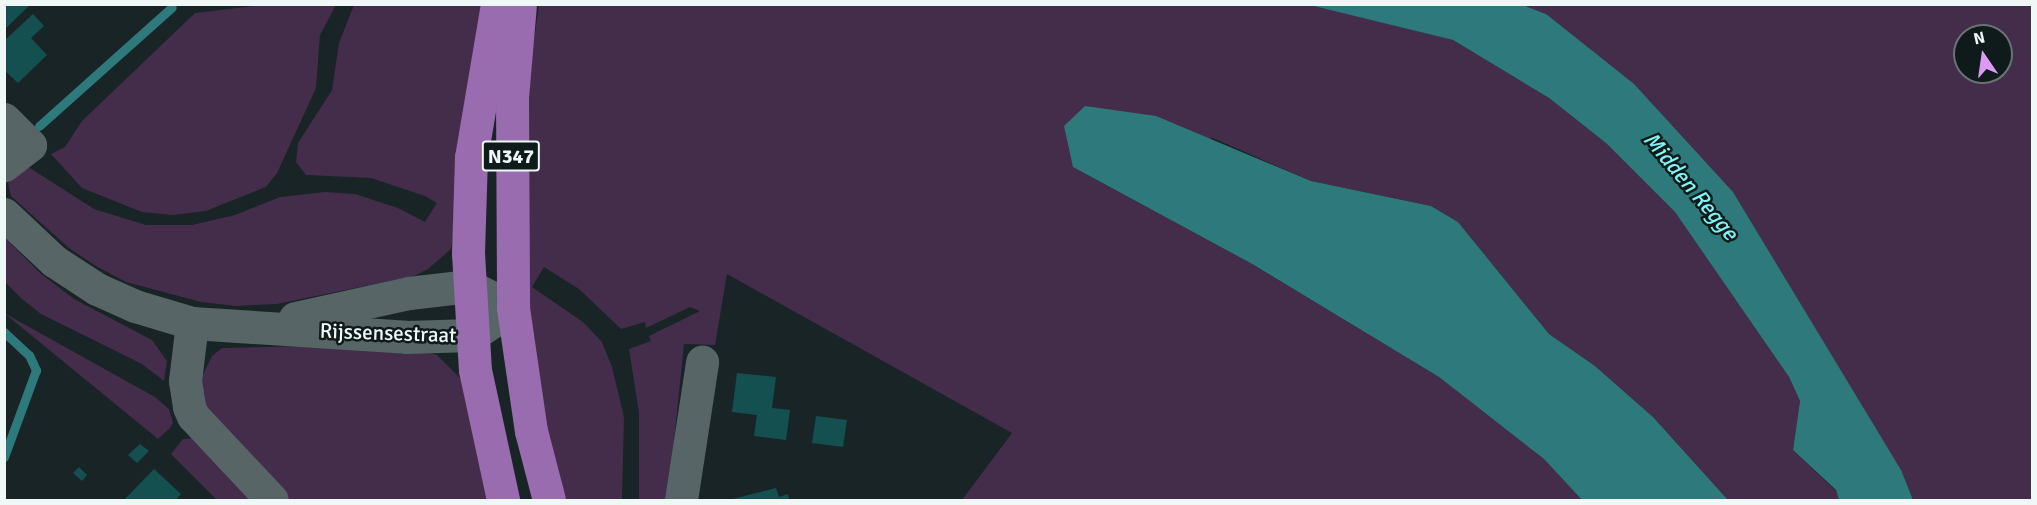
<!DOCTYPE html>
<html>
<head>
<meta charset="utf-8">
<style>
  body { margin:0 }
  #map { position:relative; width:2037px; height:505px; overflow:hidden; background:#182425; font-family:Signika,sans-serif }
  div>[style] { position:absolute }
  .green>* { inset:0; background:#432d4a }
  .water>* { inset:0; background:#2e797b }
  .stream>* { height:9px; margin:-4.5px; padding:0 4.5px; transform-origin:4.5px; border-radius:4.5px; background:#2e797b }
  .building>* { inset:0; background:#155051 }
  .minor>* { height:33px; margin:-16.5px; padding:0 16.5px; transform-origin:16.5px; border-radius:16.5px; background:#576566 }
  .secondary>* { height:33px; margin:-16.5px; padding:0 16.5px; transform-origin:16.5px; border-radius:16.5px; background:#576566 }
  .primary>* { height:33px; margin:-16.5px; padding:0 16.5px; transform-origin:16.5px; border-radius:16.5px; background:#986cae }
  span { translate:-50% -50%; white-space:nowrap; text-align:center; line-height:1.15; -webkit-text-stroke:5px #0f1b1b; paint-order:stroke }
  .shield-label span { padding:2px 4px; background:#0f1b1b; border:2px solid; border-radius:4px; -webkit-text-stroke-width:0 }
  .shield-label { font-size:20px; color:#eff7f7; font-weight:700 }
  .street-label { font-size:21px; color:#eff7f7 }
  .water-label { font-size:22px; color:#83f3f6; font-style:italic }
  .frame { position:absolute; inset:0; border:6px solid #eff7f7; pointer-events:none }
  .north { position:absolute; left:1953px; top:24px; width:60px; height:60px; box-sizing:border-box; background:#0f1b1b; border:2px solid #697373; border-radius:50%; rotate:347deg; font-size:16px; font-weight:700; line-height:24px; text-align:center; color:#eff7f7 }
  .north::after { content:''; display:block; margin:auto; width:21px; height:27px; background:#dd99f3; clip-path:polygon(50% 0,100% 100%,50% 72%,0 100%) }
</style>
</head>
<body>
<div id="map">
  <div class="green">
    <div style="clip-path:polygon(1310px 4px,1453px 40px,1549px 98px,1606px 143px,1675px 212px,1789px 377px,1800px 401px,1793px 450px,1836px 491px,1839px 500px,1728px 500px,1653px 417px,1595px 366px,1549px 334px,1458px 222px,1431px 206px,1311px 181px,1213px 138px,1073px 167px,1254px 265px,1439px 377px,1544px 459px,1582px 500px,962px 500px,1012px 433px,727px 274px,715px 345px,684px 344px,668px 500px,639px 500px,639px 413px,629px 349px,651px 341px,649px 336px,700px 311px,690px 307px,646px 328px,645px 322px,621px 329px,579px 289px,544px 267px,532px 287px,583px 322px,602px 342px,612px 367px,624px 417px,622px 500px,559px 500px,525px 293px,523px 117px,539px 5px)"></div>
    <div style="clip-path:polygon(262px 5px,336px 5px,320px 35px,316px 88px,277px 173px,266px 187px,206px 211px,173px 215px,142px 212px,82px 188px,51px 154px,65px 147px,82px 121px,195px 13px)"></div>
    <div style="clip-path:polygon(354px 5px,483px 5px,451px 249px,428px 269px,414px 276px,277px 304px,236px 306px,201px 302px,126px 282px,96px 266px,69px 248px,11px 196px,8px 183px,27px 166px,94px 209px,146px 225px,192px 225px,235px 215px,280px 197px,325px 192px,355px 194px,398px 208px,425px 222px,437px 203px,425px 196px,371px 178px,306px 175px,296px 162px,298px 143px,332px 90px,339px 43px)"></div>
    <div style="clip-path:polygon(evenodd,1523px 5px,2032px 5px,2032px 500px,1913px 500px,1900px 470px,1733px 192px,1546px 14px,1523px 5px,1965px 36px,2001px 36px,2001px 72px,1965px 72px,1965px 36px)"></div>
    <div style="clip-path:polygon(5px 238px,40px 273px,74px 299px,152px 340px,167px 361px,164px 381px,142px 364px,41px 314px,22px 299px,5px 282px)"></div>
    <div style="clip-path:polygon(4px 313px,155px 397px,169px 409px,173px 423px,170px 428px,158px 439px)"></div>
    <div style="clip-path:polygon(397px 344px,437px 355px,465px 383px,491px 500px,287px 500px,204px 404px,201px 379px,212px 356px,222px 348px)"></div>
    <div style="clip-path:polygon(197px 438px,257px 500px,217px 500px,171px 454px,183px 439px)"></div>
  </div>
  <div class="water">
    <div style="clip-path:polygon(1310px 5px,1523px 5px,1546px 14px,1634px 84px,1733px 192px,1901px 470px,1913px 500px,1839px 500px,1836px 490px,1793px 450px,1800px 401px,1789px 377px,1675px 212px,1606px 143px,1549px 98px,1453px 40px)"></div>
    <div style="clip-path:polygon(1085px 106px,1156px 116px,1311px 181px,1431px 206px,1458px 222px,1549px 334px,1595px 366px,1653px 417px,1728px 500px,1582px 500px,1544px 459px,1439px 377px,1254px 265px,1073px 167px,1064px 126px)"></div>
  </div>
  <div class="stream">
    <div style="left:39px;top:126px;width:178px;rotate:-41.8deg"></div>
    <div style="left:4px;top:332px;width:34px;rotate:43deg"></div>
    <div style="left:29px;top:355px;width:17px;rotate:65deg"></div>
    <div style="left:36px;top:370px;width:93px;rotate:110.2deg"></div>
  </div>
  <div class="building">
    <div style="clip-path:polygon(6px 4px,31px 4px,4px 30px,4px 6px)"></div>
    <div style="clip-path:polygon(33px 14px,44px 26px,31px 38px,47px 55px,18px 83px,4px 70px,4px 41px)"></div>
    <div style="clip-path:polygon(737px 373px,776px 377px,772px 408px,790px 410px,786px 440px,754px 436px,757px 415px,732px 412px)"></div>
    <div style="clip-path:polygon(816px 416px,847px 420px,843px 447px,812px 443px)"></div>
    <div style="clip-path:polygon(140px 444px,149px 451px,137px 463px,128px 455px)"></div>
    <div style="clip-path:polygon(79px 467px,87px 475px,82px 481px,73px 473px)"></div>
    <div style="clip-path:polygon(154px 469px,181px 494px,176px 500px,124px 500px)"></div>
    <div style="clip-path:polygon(776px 488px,779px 497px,788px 494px,789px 500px,729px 500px)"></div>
  </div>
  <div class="minor">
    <div style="left:4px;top:119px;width:37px;rotate:45deg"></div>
    <div style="left:30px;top:145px;width:33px;rotate:142deg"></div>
    <div style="left:192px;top:323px;width:58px;rotate:96.9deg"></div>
    <div style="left:185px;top:381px;width:26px;rotate:81deg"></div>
    <div style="left:189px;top:407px;width:10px;rotate:66deg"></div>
    <div style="left:193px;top:416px;width:115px;rotate:46.8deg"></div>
    <div style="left:681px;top:500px;width:140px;rotate:-81.3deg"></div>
  </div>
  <div class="secondary">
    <div style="left:4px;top:214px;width:69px;rotate:43.2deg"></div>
    <div style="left:54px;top:261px;width:51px;rotate:33.1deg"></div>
    <div style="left:97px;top:289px;width:42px;rotate:24.1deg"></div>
    <div style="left:135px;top:306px;width:59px;rotate:16.6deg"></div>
    <div style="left:192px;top:323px;width:214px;rotate:3.7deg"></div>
    <div style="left:406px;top:337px;width:66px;rotate:-1.7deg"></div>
    <div style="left:472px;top:335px;width:49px;rotate:-33.4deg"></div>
    <div style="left:295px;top:318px;width:117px;rotate:-12.4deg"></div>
    <div style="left:409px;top:293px;width:60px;rotate:-6.7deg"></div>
    <div style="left:469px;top:286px;width:49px;rotate:26.6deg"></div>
  </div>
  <div class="primary">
    <div style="left:497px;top:4px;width:155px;rotate:99.6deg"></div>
    <div style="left:471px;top:157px;width:96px;rotate:91.8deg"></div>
    <div style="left:468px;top:253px;width:117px;rotate:86.6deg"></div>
    <div style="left:475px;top:370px;width:133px;rotate:77.8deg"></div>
    <div style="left:520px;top:4px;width:94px;rotate:94.9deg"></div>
    <div style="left:512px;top:98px;width:210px;rotate:89.7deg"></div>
    <div style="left:513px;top:308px;width:124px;rotate:81.7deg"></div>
    <div style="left:531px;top:431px;width:71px;rotate:75.4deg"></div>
  </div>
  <div class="shield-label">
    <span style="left:511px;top:156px">N347</span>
  </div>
  <div class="street-label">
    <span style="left:388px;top:333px;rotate:2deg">Rijssensestraat</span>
  </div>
  <div class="water-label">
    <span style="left:1691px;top:186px;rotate:50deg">Midden Regge</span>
  </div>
  <div class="frame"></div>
  <div class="north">N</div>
</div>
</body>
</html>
